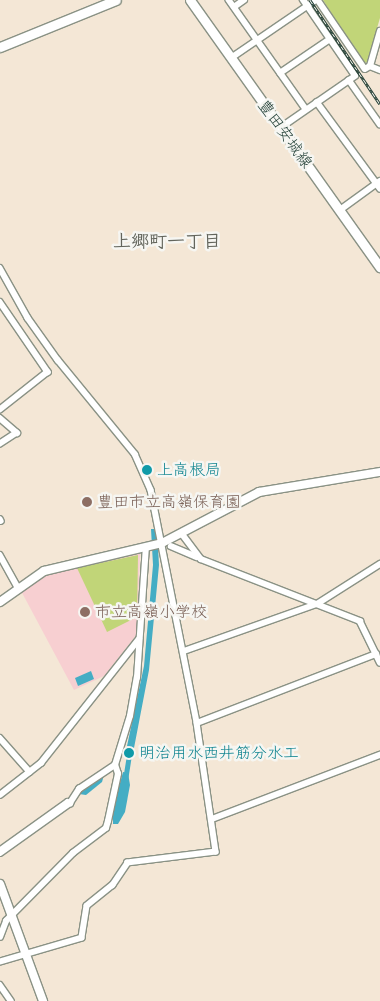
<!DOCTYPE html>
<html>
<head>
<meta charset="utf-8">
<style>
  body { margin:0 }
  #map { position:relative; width:380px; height:1001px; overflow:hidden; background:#f4e7d6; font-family:"Architects Daughter","Klee One",sans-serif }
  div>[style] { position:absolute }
  .built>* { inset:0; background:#f7cfd1 }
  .green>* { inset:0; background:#c1d578 }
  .water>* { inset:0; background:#44adc4 }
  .canal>* { height:5px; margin:-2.5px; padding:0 2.5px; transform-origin:2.5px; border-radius:2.5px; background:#44adc4 }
  .roads { filter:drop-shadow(1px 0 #8a9285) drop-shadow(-1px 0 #8a9285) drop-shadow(0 1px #8a9285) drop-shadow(0 -1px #8a9285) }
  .pedestrian>* { height:4.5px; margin:-2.25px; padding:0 2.25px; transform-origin:2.25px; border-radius:2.25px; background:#fff }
  .minor>* { height:5.5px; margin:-2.75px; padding:0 2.75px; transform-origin:2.75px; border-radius:2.75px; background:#fff }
  .tertiary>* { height:8px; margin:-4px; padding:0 4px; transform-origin:4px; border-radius:4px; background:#fff }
  .secondary>* { height:9px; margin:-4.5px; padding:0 4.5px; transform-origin:4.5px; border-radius:4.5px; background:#fff }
  .primary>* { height:9px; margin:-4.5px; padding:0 4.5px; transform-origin:4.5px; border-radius:4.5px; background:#fff }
  .rail>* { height:3px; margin-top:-1.5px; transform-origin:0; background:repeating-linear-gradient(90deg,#f6f6f2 0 4px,#1f3d34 0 8px); box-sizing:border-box; border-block:1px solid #1f3d34 }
  .dots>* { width:14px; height:14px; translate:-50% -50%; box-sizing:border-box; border:2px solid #f6f6f2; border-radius:50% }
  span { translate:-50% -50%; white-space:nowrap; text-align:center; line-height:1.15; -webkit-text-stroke:5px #f6f6f2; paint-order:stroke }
  .street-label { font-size:16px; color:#1f3d34 }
  .culture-label { font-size:16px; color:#0d838f }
  .left { translate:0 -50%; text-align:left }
  .education-label { font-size:16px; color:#785e54 }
  .neighbourhood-label { font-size:18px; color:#63655c; font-weight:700 }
</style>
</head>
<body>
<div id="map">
  <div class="built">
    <div style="clip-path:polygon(140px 553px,137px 634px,104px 676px,74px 690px,20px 589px,45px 574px,63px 569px)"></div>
  </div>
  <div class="green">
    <div style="clip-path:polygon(323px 0,380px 0,380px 18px,367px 62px,363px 64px)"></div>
    <div style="clip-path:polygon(138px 555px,137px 617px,107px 632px,77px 568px)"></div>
  </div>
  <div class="water">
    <div style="clip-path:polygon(151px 529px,157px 529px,159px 565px,149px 670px,134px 748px,127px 746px,144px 666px,153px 565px)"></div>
    <div style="clip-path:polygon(91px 671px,94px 679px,78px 686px,75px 678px)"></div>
    <div style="clip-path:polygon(123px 772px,128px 773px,130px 785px,125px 812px,118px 824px,113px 824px,113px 809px)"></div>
    <div style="clip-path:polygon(104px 775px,102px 782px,86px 795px,79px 794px)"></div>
  </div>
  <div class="canal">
    <div style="left:125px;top:780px;width:39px;rotate:-81deg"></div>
  </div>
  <div class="roads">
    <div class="pedestrian">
      <div style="left:0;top:849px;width:82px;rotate:-35.6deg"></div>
      <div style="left:67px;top:801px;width:4px;rotate:34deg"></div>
    </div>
    <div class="minor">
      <div style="left:229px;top:0;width:133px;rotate:54.8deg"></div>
      <div style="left:318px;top:0;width:83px;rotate:55.7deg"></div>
      <div style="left:365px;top:69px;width:6px;rotate:-31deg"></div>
      <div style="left:370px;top:66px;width:36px;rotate:-74deg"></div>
      <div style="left:234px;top:7px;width:12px;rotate:-35deg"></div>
      <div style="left:231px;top:58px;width:103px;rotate:-34.3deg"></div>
      <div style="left:370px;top:66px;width:11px;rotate:22deg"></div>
      <div style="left:280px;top:73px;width:60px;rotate:-34.2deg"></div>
      <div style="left:349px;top:80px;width:54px;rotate:54.8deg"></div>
      <div style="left:317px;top:102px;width:107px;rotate:53.8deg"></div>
      <div style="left:280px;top:128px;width:91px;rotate:-34.7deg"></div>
      <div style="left:355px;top:76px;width:92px;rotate:-124.4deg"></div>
      <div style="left:340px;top:210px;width:49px;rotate:-35.9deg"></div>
      <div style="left:0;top:268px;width:57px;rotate:60.8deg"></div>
      <div style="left:28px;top:318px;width:52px;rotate:54.5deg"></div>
      <div style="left:58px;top:360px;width:122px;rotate:50.7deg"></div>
      <div style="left:135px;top:454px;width:39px;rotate:66deg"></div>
      <div style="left:151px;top:490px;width:237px;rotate:78.8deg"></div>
      <div style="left:197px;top:723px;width:130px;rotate:81.6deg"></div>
      <div style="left:216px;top:852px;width:89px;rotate:172.9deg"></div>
      <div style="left:128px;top:863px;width:27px;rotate:124deg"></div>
      <div style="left:113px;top:885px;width:33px;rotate:141deg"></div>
      <div style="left:87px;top:906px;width:32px;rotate:99deg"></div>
      <div style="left:82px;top:938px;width:85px;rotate:163.7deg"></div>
      <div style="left:0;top:302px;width:85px;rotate:55.6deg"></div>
      <div style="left:48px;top:372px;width:61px;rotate:141.6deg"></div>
      <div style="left:0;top:418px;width:23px;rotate:41deg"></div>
      <div style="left:17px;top:433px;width:20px;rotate:147deg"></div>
      <div style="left:0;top:519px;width:2px;rotate:63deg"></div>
      <div style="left:183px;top:535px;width:30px;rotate:53deg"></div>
      <div style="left:201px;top:559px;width:171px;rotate:21.3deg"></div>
      <div style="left:360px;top:621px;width:46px;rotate:64deg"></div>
      <div style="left:171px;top:546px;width:28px;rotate:23deg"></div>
      <div style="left:0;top:555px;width:38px;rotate:61deg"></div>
      <div style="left:184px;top:651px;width:141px;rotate:-19.5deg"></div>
      <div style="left:317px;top:604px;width:75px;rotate:-32.4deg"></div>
      <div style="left:197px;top:723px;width:192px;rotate:-21.1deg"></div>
      <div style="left:0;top:738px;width:45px;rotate:48.6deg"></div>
      <div style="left:0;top:795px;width:52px;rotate:-38deg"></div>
      <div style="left:41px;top:763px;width:158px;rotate:-51.7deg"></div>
      <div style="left:212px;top:819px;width:180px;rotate:-20.9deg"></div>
      <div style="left:0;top:853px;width:86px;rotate:-35.5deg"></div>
      <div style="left:70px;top:803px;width:17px;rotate:-57deg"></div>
      <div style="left:79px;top:789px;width:43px;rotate:-33.7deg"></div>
      <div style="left:0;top:937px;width:17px;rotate:-69deg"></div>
      <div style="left:6px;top:921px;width:95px;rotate:-45.4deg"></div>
      <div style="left:73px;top:853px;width:41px;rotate:-37.1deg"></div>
      <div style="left:106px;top:828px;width:7px;rotate:-74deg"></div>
      <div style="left:108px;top:821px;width:48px;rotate:-78deg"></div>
      <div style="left:118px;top:774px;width:9px;rotate:-108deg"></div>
      <div style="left:115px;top:765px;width:51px;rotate:-73deg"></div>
      <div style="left:130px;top:716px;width:39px;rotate:-80deg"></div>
      <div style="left:137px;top:678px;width:131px;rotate:-86.1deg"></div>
      <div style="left:0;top:985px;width:19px;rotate:55deg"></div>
    </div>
    <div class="tertiary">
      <div style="left:0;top:602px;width:54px;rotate:-35.2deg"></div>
      <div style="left:44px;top:571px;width:121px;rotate:-13.3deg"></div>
      <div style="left:162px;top:543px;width:110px;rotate:-27.7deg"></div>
      <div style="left:259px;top:492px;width:123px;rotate:-9.4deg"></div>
      <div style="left:0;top:884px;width:125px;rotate:69.8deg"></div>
    </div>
    <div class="secondary">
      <div style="left:0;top:47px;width:125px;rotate:-22.1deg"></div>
    </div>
    <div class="primary">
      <div style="left:190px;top:0;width:328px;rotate:54.6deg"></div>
    </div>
  </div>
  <div class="rail">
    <div style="left:310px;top:0;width:125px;rotate:56.1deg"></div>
  </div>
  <div class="dots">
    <div style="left:147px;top:470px;background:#0f9aa8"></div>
    <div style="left:87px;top:502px;background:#8d6e63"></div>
    <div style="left:85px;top:612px;background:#8d6e63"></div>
    <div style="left:129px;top:753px;background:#0f9aa8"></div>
  </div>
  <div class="street-label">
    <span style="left:285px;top:134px;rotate:54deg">豊田安城線</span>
  </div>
  <div class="culture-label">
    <span class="left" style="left:157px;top:470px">上高根局</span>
    <span class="left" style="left:139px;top:753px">明治用水西井筋分水工</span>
  </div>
  <div class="education-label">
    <span class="left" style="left:97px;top:502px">豊田市立高嶺保育園</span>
    <span class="left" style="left:95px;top:612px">市立高嶺小学校</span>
  </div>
  <div class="neighbourhood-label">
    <span style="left:167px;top:242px">上郷町一丁目</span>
  </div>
</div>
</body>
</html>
